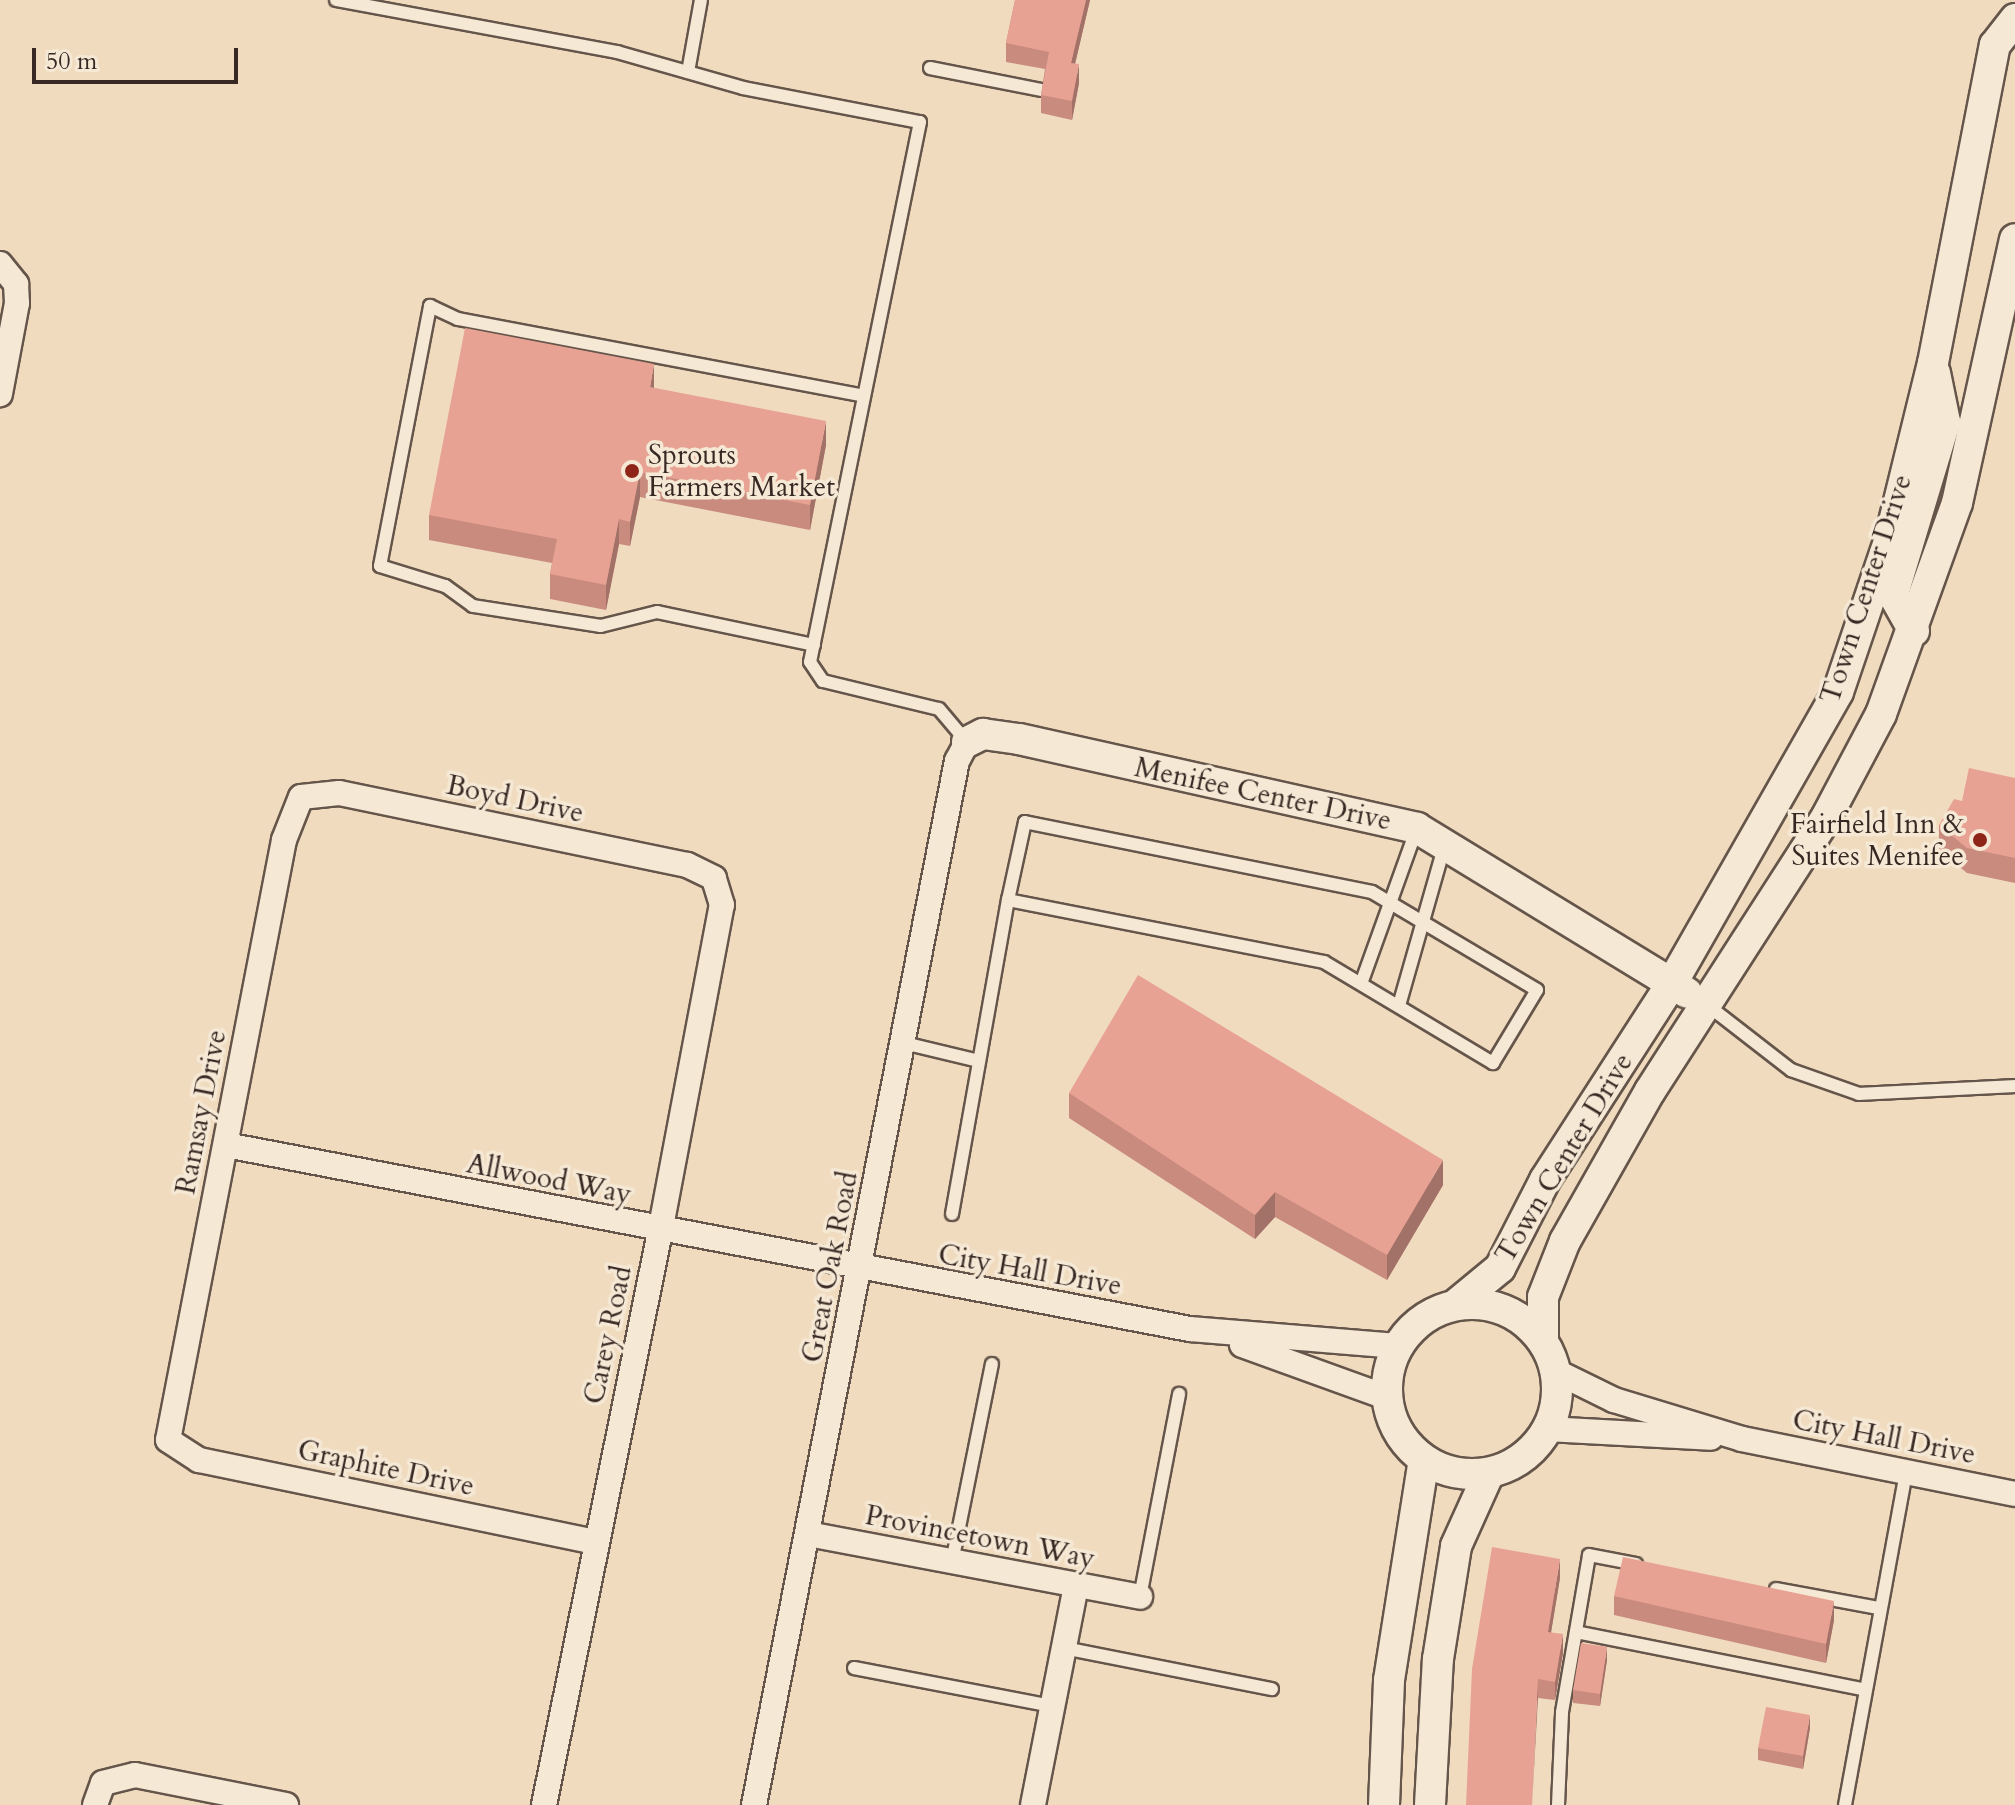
<!DOCTYPE html>
<html>
<head>
<meta charset="utf-8">
<style>
  body { margin:0 }
  #map { position:relative; width:2015px; height:1805px; overflow:hidden; background:#f0dbbe; font-family:Cardo,serif }
  div>[style] { position:absolute }
  .roads { filter:drop-shadow(2px 0 #65554a) drop-shadow(-2px 0 #65554a) drop-shadow(0 2px #65554a) drop-shadow(0 -2px #65554a) }
  .service>* { height:12px; margin:-6px; padding:0 6px; transform-origin:6px; border-radius:6px; background:#f5e8d5 }
  .minor>* { height:24px; margin:-12px; padding:0 12px; transform-origin:12px; border-radius:12px; background:#f5e8d5 }
  .tertiary>* { height:30px; margin:-15px; padding:0 15px; transform-origin:15px; border-radius:15px; background:#f5e8d5 }
  .tertiary>.ring { margin:-15px; padding:0; box-sizing:content-box; background:none; border:30px solid #f5e8d5; border-radius:50% }
  .wall>* { inset:0; background:#c88b7e }
  .shaded-wall>* { inset:0; background:#a27167 }
  .building>* { inset:0; background:#e8a293 }
  .dots>* { width:22px; height:22px; translate:-50% -50%; box-sizing:border-box; border:4px solid #f5e8d5; border-radius:50% }
  span { translate:-50% -50%; white-space:nowrap; text-align:center; line-height:1.15; -webkit-text-stroke:7px #f5e8d5; paint-order:stroke }
  .poi-label { font-size:28px; color:#372823 }
  .left { translate:0 -50%; text-align:left }
  .right { translate:-100% -50%; text-align:right }
  .street-label { font-size:28px; color:#372823 }
  .scale { position:absolute; left:32px; top:48px; width:206px; height:36px; box-sizing:border-box; border:4px solid #372823; border-top:0; padding-left:10px; font-size:24px; line-height:28px; white-space:nowrap; color:#372823; -webkit-text-stroke:6px #f5e8d5; paint-order:stroke }
</style>
</head>
<body>
<div id="map">
  <div class="roads">
    <div class="service">
      <div style="left:336px;top:0;width:286px;rotate:10.5deg"></div>
      <div style="left:617px;top:52px;width:131px;rotate:15.9deg"></div>
      <div style="left:743px;top:88px;width:180px;rotate:10.9deg"></div>
      <div style="left:920px;top:122px;width:551px;rotate:101.51deg"></div>
      <div style="left:810px;top:662px;width:23px;rotate:56deg"></div>
      <div style="left:823px;top:681px;width:119px;rotate:13.6deg"></div>
      <div style="left:939px;top:709px;width:42px;rotate:49.8deg"></div>
      <div style="left:930px;top:68px;width:113px;rotate:11.2deg"></div>
      <div style="left:688px;top:72px;width:73px;rotate:-79.8deg"></div>
      <div style="left:814px;top:645px;width:160px;rotate:-168.1deg"></div>
      <div style="left:657px;top:612px;width:58px;rotate:166deg"></div>
      <div style="left:601px;top:626px;width:130px;rotate:-171.1deg"></div>
      <div style="left:473px;top:606px;width:34px;rotate:-144deg"></div>
      <div style="left:445px;top:586px;width:68px;rotate:-162.9deg"></div>
      <div style="left:380px;top:566px;width:265px;rotate:-79.1deg"></div>
      <div style="left:430px;top:306px;width:31px;rotate:25deg"></div>
      <div style="left:458px;top:319px;width:413px;rotate:10.7deg"></div>
      <div style="left:1362px;top:981px;width:163px;rotate:-70.2deg"></div>
      <div style="left:1400px;top:1002px;width:164px;rotate:-74.1deg"></div>
      <div style="left:1706px;top:1004px;width:108px;rotate:37.8deg"></div>
      <div style="left:1791px;top:1070px;width:72px;rotate:19.4deg"></div>
      <div style="left:1859px;top:1094px;width:156px;rotate:-2.9deg"></div>
      <div style="left:904px;top:1043px;width:77px;rotate:13.5deg"></div>
      <div style="left:952px;top:1214px;width:319px;rotate:-79.9deg"></div>
      <div style="left:1008px;top:900px;width:322px;rotate:11.1deg"></div>
      <div style="left:1324px;top:962px;width:197px;rotate:30.9deg"></div>
      <div style="left:1493px;top:1063px;width:85px;rotate:-58.9deg"></div>
      <div style="left:1537px;top:990px;width:192px;rotate:-149.3deg"></div>
      <div style="left:1372px;top:892px;width:354px;rotate:-168.6deg"></div>
      <div style="left:1025px;top:822px;width:80px;rotate:102.3deg"></div>
      <div style="left:952px;top:1562px;width:202px;rotate:-78.6deg"></div>
      <div style="left:1776px;top:1589px;width:105px;rotate:10.5deg"></div>
      <div style="left:1140px;top:1597px;width:207px;rotate:-79.1deg"></div>
      <div style="left:1576px;top:1632px;width:295px;rotate:11.3deg"></div>
      <div style="left:1064px;top:1648px;width:212px;rotate:11.2deg"></div>
      <div style="left:854px;top:1668px;width:202px;rotate:10.9deg"></div>
      <div style="left:1558px;top:1805px;width:93px;rotate:-87.5deg"></div>
      <div style="left:1562px;top:1712px;width:159px;rotate:-80.2deg"></div>
      <div style="left:1589px;top:1555px;width:48px;rotate:10.8deg"></div>
      <div style="left:1845px;top:1805px;width:339px;rotate:-79.6deg"></div>
    </div>
    <div class="minor">
      <div style="left:0;top:264px;width:26px;rotate:51deg"></div>
      <div style="left:16px;top:284px;width:19px;rotate:87deg"></div>
      <div style="left:17px;top:303px;width:93px;rotate:100.6deg"></div>
      <div style="left:226px;top:1145px;width:981px;rotate:10.81deg"></div>
      <div style="left:1190px;top:1329px;width:208px;rotate:4.7deg"></div>
      <div style="left:1242px;top:1345px;width:153px;rotate:19.9deg"></div>
      <div style="left:1555px;top:1371px;width:66px;rotate:26.2deg"></div>
      <div style="left:1614px;top:1400px;width:134px;rotate:16.9deg"></div>
      <div style="left:1742px;top:1439px;width:278px;rotate:11.4deg"></div>
      <div style="left:1547px;top:1429px;width:164px;rotate:3.1deg"></div>
      <div style="left:808px;top:1534px;width:338px;rotate:10.7deg"></div>
      <div style="left:95px;top:1805px;width:23px;rotate:-70deg"></div>
      <div style="left:103px;top:1783px;width:33px;rotate:-14deg"></div>
      <div style="left:135px;top:1775px;width:154px;rotate:11.2deg"></div>
      <div style="left:544px;top:1805px;width:585px;rotate:-78.56deg"></div>
      <div style="left:660px;top:1232px;width:333px;rotate:-79.3deg"></div>
      <div style="left:722px;top:905px;width:28px;rotate:-107deg"></div>
      <div style="left:714px;top:878px;width:30px;rotate:-154deg"></div>
      <div style="left:687px;top:865px;width:355px;rotate:-168.3deg"></div>
      <div style="left:339px;top:793px;width:38px;rotate:174deg"></div>
      <div style="left:301px;top:797px;width:46px;rotate:111.6deg"></div>
      <div style="left:284px;top:840px;width:611px;rotate:100.94deg"></div>
      <div style="left:168px;top:1440px;width:37px;rotate:33deg"></div>
      <div style="left:199px;top:1460px;width:405px;rotate:11.7deg"></div>
      <div style="left:754px;top:1805px;width:1064px;rotate:-79deg"></div>
      <div style="left:957px;top:761px;width:21px;rotate:-62deg"></div>
      <div style="left:1033px;top:1805px;width:223px;rotate:-78.9deg"></div>
    </div>
    <div class="tertiary">
      <div style="left:1914px;top:631px;width:43px;rotate:-119.6deg"></div>
      <div style="left:1893px;top:594px;width:180px;rotate:-73.2deg"></div>
      <div style="left:1945px;top:422px;width:50px;rotate:-101.5deg"></div>
      <div style="left:967px;top:742px;width:18px;rotate:-27deg"></div>
      <div style="left:983px;top:734px;width:36px;rotate:8deg"></div>
      <div style="left:1019px;top:739px;width:408px;rotate:12.6deg"></div>
      <div style="left:1417px;top:828px;width:316px;rotate:31.4deg"></div>
      <div class="ring" style="left:1387px;top:1304px;width:140px;height:140px"></div>
      <div style="left:1455px;top:1305px;width:58px;rotate:-39.4deg"></div>
      <div style="left:1500px;top:1268px;width:99px;rotate:-62.9deg"></div>
      <div style="left:1545px;top:1180px;width:234px;rotate:-57.2deg"></div>
      <div style="left:1672px;top:983px;width:335px;rotate:-60.3deg"></div>
      <div style="left:1838px;top:692px;width:163px;rotate:-71.3deg"></div>
      <div style="left:1890px;top:538px;width:180px;rotate:-76.2deg"></div>
      <div style="left:1933px;top:363px;width:324px;rotate:-79deg"></div>
      <div style="left:1995px;top:45px;width:33px;rotate:-52deg"></div>
      <div style="left:1543px;top:1341px;width:44px;rotate:-90deg"></div>
      <div style="left:1543px;top:1297px;width:60px;rotate:-68.6deg"></div>
      <div style="left:1565px;top:1241px;width:172px;rotate:-60.5deg"></div>
      <div style="left:1650px;top:1091px;width:327px;rotate:-57.2deg"></div>
      <div style="left:1827px;top:816px;width:115px;rotate:-62.1deg"></div>
      <div style="left:1881px;top:714px;width:224px;rotate:-70.2deg"></div>
      <div style="left:1957px;top:503px;width:270px;rotate:-77.6deg"></div>
      <div style="left:1384px;top:1805px;width:125px;rotate:-87.7deg"></div>
      <div style="left:1389px;top:1680px;width:223px;rotate:-81deg"></div>
      <div style="left:1430px;top:1805px;width:146px;rotate:-86.9deg"></div>
      <div style="left:1438px;top:1659px;width:114px;rotate:-80.9deg"></div>
      <div style="left:1456px;top:1546px;width:80px;rotate:-65.7deg"></div>
    </div>
  </div>
  <div class="wall">
    <div style="clip-path:polygon(1015px 0,1090px 0,1075px 64px,1079px 83px,1072px 120px,1041px 113px,1041px 95px,1045px 69px,1006px 62px,1006px 43px)"></div>
    <div style="clip-path:polygon(654px 388px,826px 445px,810px 530px,640px 497px,630px 546px,619px 544px,606px 610px,550px 599px,550px 574px,552px 563px,429px 540px,429px 515px)"></div>
    <div style="clip-path:polygon(2015px 778px,2015px 883px,1967px 873px,1939px 850px,1939px 825px,1962px 801px)"></div>
    <div style="clip-path:polygon(1069px 1093px,1443px 1185px,1387px 1280px,1275px 1217px,1255px 1239px,1069px 1118px)"></div>
    <div style="clip-path:polygon(1560px 1578px,1551px 1632px,1563px 1653px,1555px 1700px,1538px 1698px,1466px 1805px)"></div>
    <div style="clip-path:polygon(1614px 1596px,1834px 1620px,1826px 1663px,1614px 1615px)"></div>
    <div style="clip-path:polygon(1607px 1660px,1600px 1706px,1573px 1703px,1573px 1690px)"></div>
    <div style="clip-path:polygon(1810px 1728px,1803px 1769px,1758px 1760px,1758px 1748px)"></div>
  </div>
  <div class="shaded-wall">
    <div style="clip-path:polygon(1086px 0,1090px 0,1071px 81px,1071px 63px)"></div>
    <div style="clip-path:polygon(1079px 64px,1079px 83px,1072px 120px,1072px 101px)"></div>
    <div style="clip-path:polygon(654px 364px,654px 389px,650px 387px)"></div>
    <div style="clip-path:polygon(826px 421px,826px 445px,810px 530px,810px 505px)"></div>
    <div style="clip-path:polygon(640px 472px,640px 497px,630px 546px,630px 522px)"></div>
    <div style="clip-path:polygon(619px 519px,619px 544px,606px 610px,606px 585px)"></div>
    <div style="clip-path:polygon(1443px 1160px,1443px 1185px,1387px 1280px,1387px 1255px)"></div>
    <div style="clip-path:polygon(1275px 1192px,1275px 1217px,1255px 1239px,1255px 1215px)"></div>
    <div style="clip-path:polygon(1560px 1559px,1560px 1578px,1548px 1651px,1548px 1632px)"></div>
    <div style="clip-path:polygon(1834px 1601px,1834px 1620px,1826px 1663px,1826px 1644px)"></div>
    <div style="clip-path:polygon(1563px 1634px,1563px 1653px,1555px 1700px,1555px 1682px)"></div>
    <div style="clip-path:polygon(1607px 1647px,1607px 1660px,1600px 1706px,1600px 1694px)"></div>
    <div style="clip-path:polygon(1538px 1679px,1538px 1698px,1532px 1805px)"></div>
    <div style="clip-path:polygon(1810px 1715px,1810px 1728px,1803px 1769px,1803px 1756px)"></div>
  </div>
  <div class="building">
    <div style="clip-path:polygon(1015px 0,1086px 0,1071px 63px,1079px 64px,1072px 101px,1041px 95px,1049px 52px,1006px 43px)"></div>
    <div style="clip-path:polygon(465px 328px,654px 364px,650px 387px,826px 421px,810px 505px,640px 472px,630px 522px,619px 519px,606px 585px,550px 574px,557px 539px,429px 515px)"></div>
    <div style="clip-path:polygon(1969px 768px,2015px 778px,2015px 858px,1967px 848px,1939px 825px,1954px 799px,1962px 801px)"></div>
    <div style="clip-path:polygon(1138px 975px,1443px 1160px,1387px 1255px,1275px 1192px,1255px 1215px,1069px 1093px)"></div>
    <div style="clip-path:polygon(1492px 1547px,1560px 1559px,1548px 1632px,1563px 1634px,1555px 1682px,1538px 1679px,1532px 1805px,1466px 1805px,1472px 1669px)"></div>
    <div style="clip-path:polygon(1623px 1557px,1834px 1601px,1826px 1644px,1614px 1596px)"></div>
    <div style="clip-path:polygon(1581px 1643px,1607px 1647px,1600px 1694px,1573px 1690px)"></div>
    <div style="clip-path:polygon(1766px 1707px,1810px 1715px,1803px 1756px,1758px 1748px)"></div>
  </div>
  <div class="dots">
    <div style="left:632px;top:471px;background:#8f2418"></div>
    <div style="left:1980px;top:840px;background:#8f2418"></div>
  </div>
  <div class="poi-label">
    <span class="left" style="left:648px;top:471px">Sprouts<br>Farmers Market</span>
    <span class="right" style="left:1964px;top:840px">Fairfield Inn &amp;<br>Suites Menifee</span>
  </div>
  <div class="street-label">
    <span style="left:1866px;top:589px;rotate:-72deg">Town Center Drive</span>
    <span style="left:1263px;top:794px;rotate:12deg">Menifee Center Drive</span>
    <span style="left:515px;top:799px;rotate:12deg">Boyd Drive</span>
    <span style="left:201px;top:1112px;rotate:-79deg">Ramsay Drive</span>
    <span style="left:1564px;top:1158px;rotate:-59deg">Town Center Drive</span>
    <span style="left:549px;top:1179px;rotate:11deg">Allwood Way</span>
    <span style="left:830px;top:1267px;rotate:-79deg">Great Oak Road</span>
    <span style="left:1030px;top:1270px;rotate:10deg">City Hall Drive</span>
    <span style="left:608px;top:1335px;rotate:-78deg">Carey Road</span>
    <span style="left:1884px;top:1437px;rotate:11deg">City Hall Drive</span>
    <span style="left:386px;top:1468px;rotate:12deg">Graphite Drive</span>
    <span style="left:980px;top:1537px;rotate:11deg">Provincetown Way</span>
  </div>
  <div class="scale">50 m</div>
</div>
</body>
</html>
